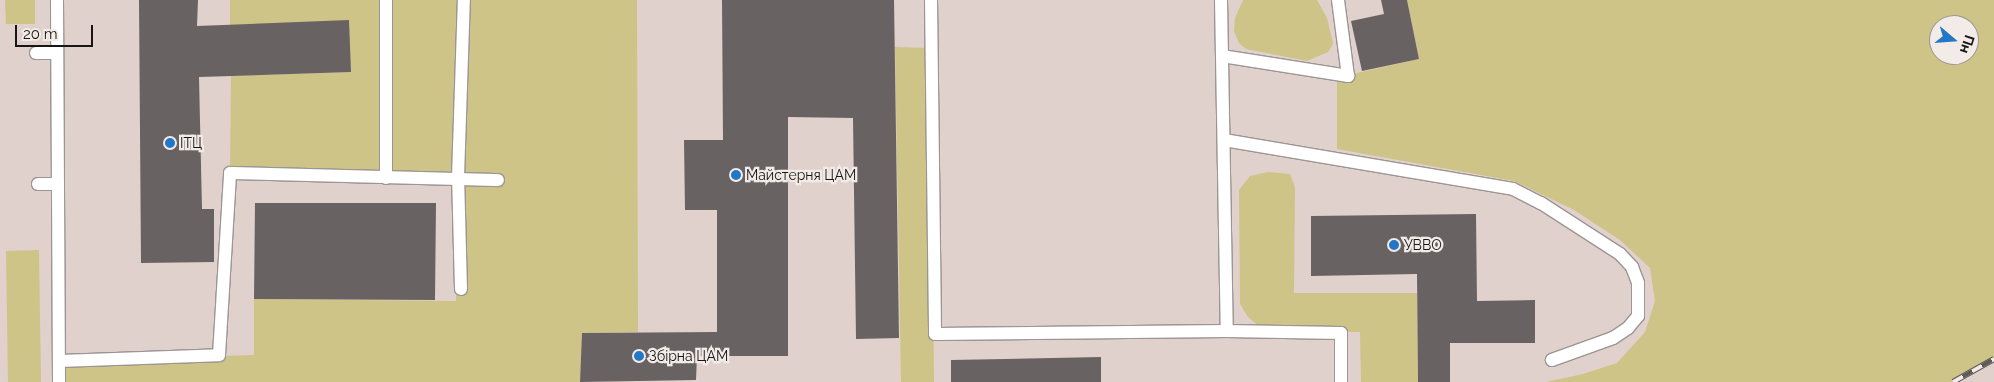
<!DOCTYPE html>
<html>
<head>
<meta charset="utf-8">
<style>
  body { margin:0 }
  #map { position:relative; width:1994px; height:382px; overflow:hidden; background:#e5dedb; font-family:Raleway,sans-serif }
  div>[style] { position:absolute }
  .built>* { inset:0; background:#e0d1cc }
  .green>* { inset:0; background:#cec487 }
  .building>* { inset:0; background:#696263 }
  .roads { filter:drop-shadow(1px 0 #9b9593) drop-shadow(-1px 0 #9b9593) drop-shadow(0 1px #9b9593) drop-shadow(0 -1px #9b9593) }
  .service>* { height:12px; margin:-6px; padding:0 6px; transform-origin:6px; border-radius:6px; background:#fff }
  .rail>* { height:5.5px; margin-top:-2.75px; transform-origin:0; background:repeating-linear-gradient(90deg,#f2ebe8 0 11px,#5e5a58 0 22px); box-sizing:border-box; border-block:1px solid #5e5a58 }
  .dots>* { width:14px; height:14px; translate:-50% -50%; box-sizing:border-box; border:2px solid #f2ebe8; border-radius:50% }
  span { translate:-50% -50%; white-space:nowrap; text-align:center; line-height:1.15; -webkit-text-stroke:4.5px #f2ebe8; paint-order:stroke }
  .poi-label { font-size:14px; color:#181615 }
  .left { translate:0 -50%; text-align:left }
  .north { position:absolute; left:1929px; top:15px; width:50px; height:50px; box-sizing:border-box; background:#f2ebe8; border:1px solid #9b9694; border-radius:50%; rotate:108deg; font-size:14px; font-weight:700; line-height:20px; text-align:center; color:#181615 }
  .north::after { content:''; display:block; margin:auto; width:18px; height:22px; background:#2278c6; clip-path:polygon(50% 0,100% 100%,50% 72%,0 100%) }
  .scale { position:absolute; left:15px; top:25px; width:78px; height:22px; box-sizing:border-box; border:2px solid #181615; border-top:0; padding-left:6px; font-size:15px; line-height:18px; white-space:nowrap; color:#181615; -webkit-text-stroke:4px #f2ebe8; paint-order:stroke }
</style>
</head>
<body>
<div id="map">
  <div class="built">
    <div style="clip-path:polygon(evenodd,0 0,1994px 0,1994px 382px,0 382px,0 0,1939px 25px,1969px 25px,1969px 55px,1939px 55px,1939px 25px)"></div>
  </div>
  <div class="green">
    <div style="clip-path:polygon(5px 0,35px 0,35px 24px,6px 24px)"></div>
    <div style="clip-path:polygon(230px 0,637px 0,638px 332px,582px 333px,580px 382px,59px 382px,59px 361px,254px 355px,254px 299px,456px 301px,458px 177px,230px 173px,231px 76px,351px 72px,230px 25px)"></div>
    <div style="clip-path:polygon(1243px 0,1317px 0,1327px 18px,1333px 44px,1328px 52px,1307px 61px,1246px 49px,1239px 43px,1234px 31px,1235px 18px)"></div>
    <div style="clip-path:polygon(evenodd,1407px 0,1994px 0,1994px 359px,1951px 382px,1546px 382px,1583px 374px,1617px 363px,1645px 332px,1655px 301px,1650px 268px,1620px 240px,1574px 210px,1514px 181px,1337px 149px,1337px 74px,1348px 75px,1419px 59px,1407px 0,1939px 25px,1969px 25px,1969px 55px,1939px 55px,1939px 25px)"></div>
    <div style="clip-path:polygon(895px 47px,931px 48px,934px 382px,901px 382px)"></div>
    <div style="clip-path:polygon(1268px 172px,1290px 174px,1295px 187px,1294px 293px,1417px 293px,1418px 382px,1361px 382px,1360px 332px,1266px 332px,1248px 317px,1240px 304px,1239px 190px,1250px 176px)"></div>
    <div style="clip-path:polygon(39px 250px,41px 382px,8px 382px,6px 251px)"></div>
  </div>
  <div class="building">
    <div style="clip-path:polygon(139px 0,198px 0,197px 26px,349px 20px,351px 72px,199px 77px,202px 209px,214px 209px,214px 262px,141px 263px)"></div>
    <div style="clip-path:polygon(722px 0,894px 0,899px 338px,856px 339px,853px 118px,788px 117px,788px 356px,697px 356px,696px 380px,580px 382px,582px 333px,717px 332px,717px 210px,685px 210px,684px 140px,723px 140px)"></div>
    <div style="clip-path:polygon(1381px 0,1407px 0,1419px 59px,1362px 71px,1351px 21px,1384px 14px)"></div>
    <div style="clip-path:polygon(255px 203px,436px 203px,435px 300px,254px 299px)"></div>
    <div style="clip-path:polygon(1476px 214px,1477px 301px,1535px 300px,1535px 343px,1450px 343px,1450px 382px,1418px 382px,1417px 274px,1311px 276px,1311px 216px)"></div>
    <div style="clip-path:polygon(1101px 357px,1101px 382px,951px 382px,951px 360px)"></div>
  </div>
  <div class="roads">
    <div class="service">
      <div style="left:57px;top:0;width:382px;rotate:89.7deg"></div>
      <div style="left:931px;top:0;width:334px;rotate:89.3deg"></div>
      <div style="left:935px;top:334px;width:292px;rotate:-0.6deg"></div>
      <div style="left:1227px;top:331px;width:114px;rotate:1deg"></div>
      <div style="left:1341px;top:333px;width:49px;rotate:90deg"></div>
      <div style="left:1221px;top:0;width:331px;rotate:89deg"></div>
      <div style="left:36px;top:53px;width:21px"></div>
      <div style="left:1222px;top:56px;width:128px;rotate:9deg"></div>
      <div style="left:1348px;top:76px;width:77px;rotate:-97.5deg"></div>
      <div style="left:1224px;top:140px;width:293px;rotate:9.6deg"></div>
      <div style="left:1513px;top:189px;width:31px;rotate:27deg"></div>
      <div style="left:1541px;top:203px;width:94px;rotate:32.8deg"></div>
      <div style="left:1620px;top:254px;width:18px;rotate:47deg"></div>
      <div style="left:1632px;top:267px;width:17px;rotate:69deg"></div>
      <div style="left:1638px;top:283px;width:33px;rotate:90deg"></div>
      <div style="left:1638px;top:316px;width:16px;rotate:130deg"></div>
      <div style="left:1628px;top:328px;width:18px;rotate:146deg"></div>
      <div style="left:1613px;top:338px;width:65px;rotate:160.2deg"></div>
      <div style="left:386px;top:178px;width:178px;rotate:-90deg"></div>
      <div style="left:38px;top:184px;width:20px"></div>
      <div style="left:461px;top:289px;width:112px;rotate:-91.5deg"></div>
      <div style="left:458px;top:177px;width:177px;rotate:-88.1deg"></div>
      <div style="left:59px;top:361px;width:160px;rotate:-2.1deg"></div>
      <div style="left:219px;top:355px;width:182px;rotate:-86.5deg"></div>
      <div style="left:230px;top:173px;width:268px;rotate:1.5deg"></div>
    </div>
  </div>
  <div class="rail">
    <div style="left:1953px;top:382px;width:47px;rotate:-29.3deg"></div>
  </div>
  <div class="dots">
    <div style="left:170px;top:143px;background:#2278c6"></div>
    <div style="left:736px;top:175px;background:#2278c6"></div>
    <div style="left:1394px;top:245px;background:#2278c6"></div>
    <div style="left:639px;top:356px;background:#2278c6"></div>
  </div>
  <div class="poi-label">
    <span class="left" style="left:180px;top:143px">ІТЦ</span>
    <span class="left" style="left:746px;top:175px">Майстерня ЦАМ</span>
    <span class="left" style="left:1404px;top:245px">УВВО</span>
    <span class="left" style="left:649px;top:356px">Збірна ЦАМ</span>
  </div>
  <div class="north">Пн</div>
  <div class="scale">20 m</div>
</div>
</body>
</html>
